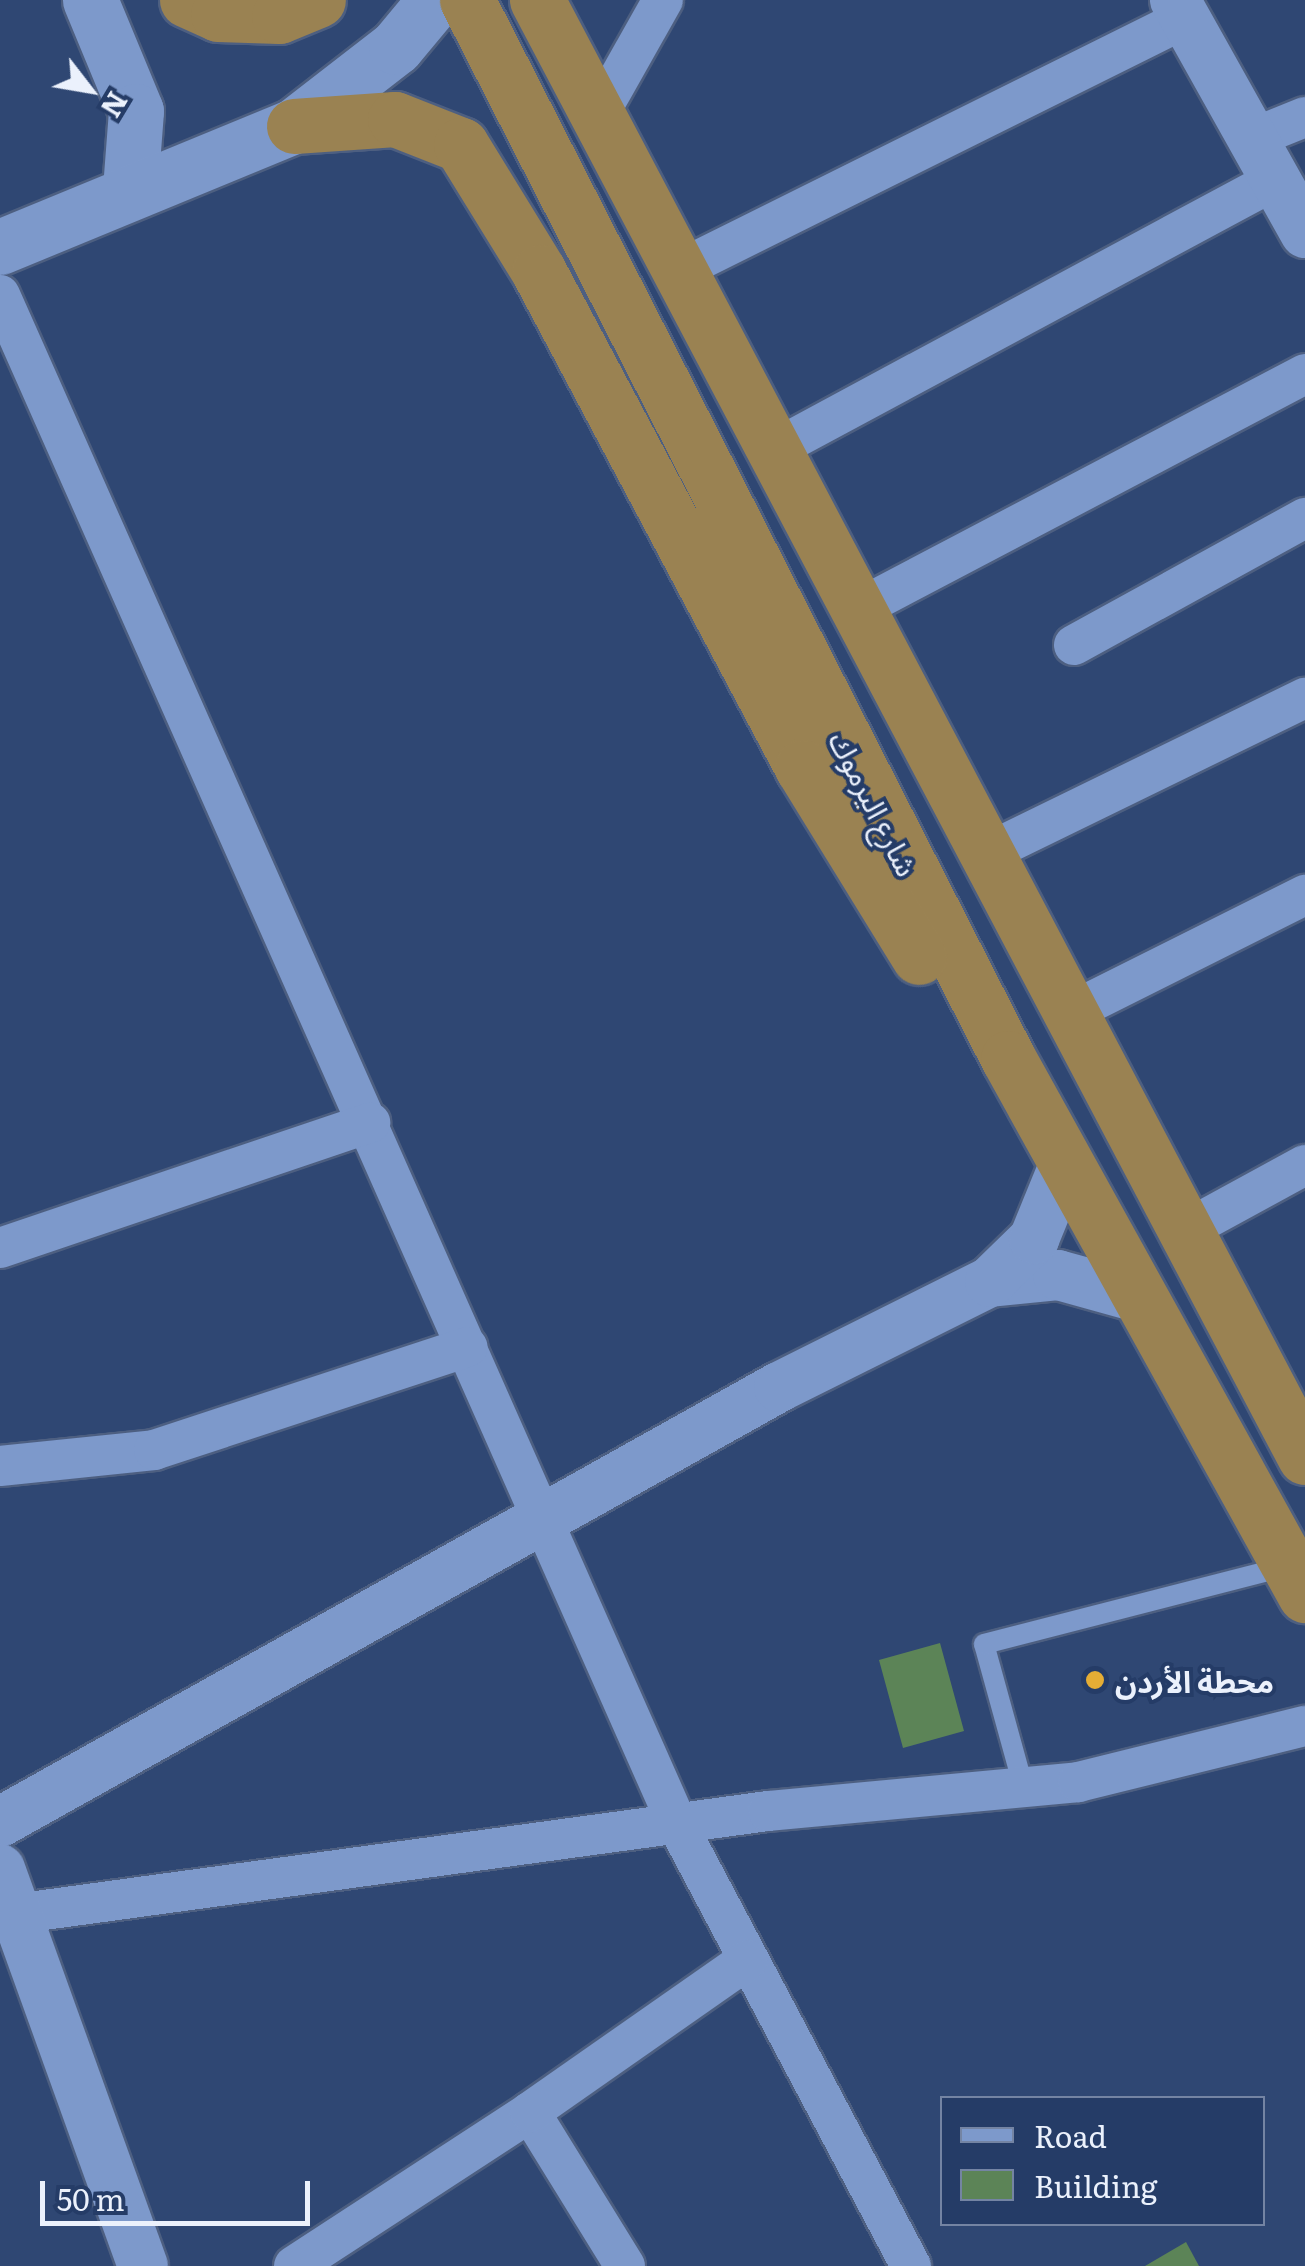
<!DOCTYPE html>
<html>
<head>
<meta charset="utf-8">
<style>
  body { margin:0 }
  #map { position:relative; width:1305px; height:2266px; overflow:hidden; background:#2f4773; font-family:Literata,"Noto Sans Arabic",serif }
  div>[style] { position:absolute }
  .building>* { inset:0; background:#5c8457 }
  .roads { filter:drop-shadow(2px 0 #4d5f81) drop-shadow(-2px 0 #4d5f81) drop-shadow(0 2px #4d5f81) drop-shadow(0 -2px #4d5f81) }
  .service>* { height:20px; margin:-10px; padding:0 10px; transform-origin:10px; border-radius:10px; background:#7d99cb }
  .minor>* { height:40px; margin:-20px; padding:0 20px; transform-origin:20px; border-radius:20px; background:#7d99cb }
  .tertiary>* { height:50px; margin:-25px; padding:0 25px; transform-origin:25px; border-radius:25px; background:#7d99cb }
  .secondary>* { height:55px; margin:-27.5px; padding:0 27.5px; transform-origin:27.5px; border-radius:27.5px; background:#7d99cb }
  .trunk>* { height:55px; margin:-27.5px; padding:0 27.5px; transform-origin:27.5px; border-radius:27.5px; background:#9a8252 }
  .dots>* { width:28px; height:28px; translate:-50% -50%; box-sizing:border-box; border:5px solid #253c67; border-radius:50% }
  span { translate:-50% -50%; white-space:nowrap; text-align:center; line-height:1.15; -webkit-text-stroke:8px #253c67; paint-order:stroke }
  .street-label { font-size:30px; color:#ebf1fc }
  .poi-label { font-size:30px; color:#ebf1fc; font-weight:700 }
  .left { translate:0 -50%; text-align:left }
  .legend { position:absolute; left:940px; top:2096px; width:325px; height:130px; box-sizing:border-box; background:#253c67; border:2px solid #7484a3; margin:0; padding:12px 18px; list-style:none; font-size:30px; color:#ebf1fc }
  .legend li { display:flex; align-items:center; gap:20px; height:50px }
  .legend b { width:50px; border:2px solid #7484a3 }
  .north { position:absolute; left:40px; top:40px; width:100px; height:100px; -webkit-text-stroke:8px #253c67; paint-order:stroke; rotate:121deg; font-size:28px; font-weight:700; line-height:40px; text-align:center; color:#ebf1fc }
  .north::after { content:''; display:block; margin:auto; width:35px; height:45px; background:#ebf1fc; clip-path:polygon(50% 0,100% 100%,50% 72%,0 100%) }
  .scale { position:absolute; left:40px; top:2181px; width:270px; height:45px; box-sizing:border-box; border:5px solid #ebf1fc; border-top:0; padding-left:12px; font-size:30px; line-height:35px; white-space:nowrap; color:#ebf1fc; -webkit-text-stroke:8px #253c67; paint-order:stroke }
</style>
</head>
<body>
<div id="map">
  <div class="building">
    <div style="clip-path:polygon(940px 1643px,964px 1731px,903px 1748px,879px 1660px)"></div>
    <div style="clip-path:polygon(1186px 2242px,1199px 2266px,1145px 2266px)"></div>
  </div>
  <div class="roads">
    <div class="service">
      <div style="left:1024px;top:1789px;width:150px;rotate:-105.4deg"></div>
      <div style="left:984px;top:1644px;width:313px;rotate:-14.4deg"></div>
    </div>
    <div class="minor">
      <div style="left:597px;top:117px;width:134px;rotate:-60.6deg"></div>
      <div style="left:1253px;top:138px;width:56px;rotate:-22deg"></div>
      <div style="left:681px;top:269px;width:564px;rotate:-26.43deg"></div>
      <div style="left:0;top:295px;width:1674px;rotate:66.11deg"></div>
      <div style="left:678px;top:1826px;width:498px;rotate:62.1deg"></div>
      <div style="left:773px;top:450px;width:570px;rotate:-28.27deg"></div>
      <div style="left:856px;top:610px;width:507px;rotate:-27.73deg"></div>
      <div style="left:1074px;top:645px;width:264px;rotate:-28.8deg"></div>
      <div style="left:987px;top:853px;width:354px;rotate:-26deg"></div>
      <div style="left:1069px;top:1013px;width:264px;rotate:-26.6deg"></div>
      <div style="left:1182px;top:1232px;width:140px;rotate:-28.6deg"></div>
      <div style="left:0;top:1248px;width:391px;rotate:-18.7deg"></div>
      <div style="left:0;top:1466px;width:155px;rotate:-5.9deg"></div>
      <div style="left:154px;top:1450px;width:330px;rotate:-18.2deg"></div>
      <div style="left:15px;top:1914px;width:760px;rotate:-7.79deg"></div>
      <div style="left:768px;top:1811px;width:311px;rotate:-5.3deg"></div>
      <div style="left:1078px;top:1782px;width:234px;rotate:-13.9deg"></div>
      <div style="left:294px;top:2266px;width:282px;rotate:-33.1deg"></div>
      <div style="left:625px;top:2266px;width:181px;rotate:-121.7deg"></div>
      <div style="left:530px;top:2112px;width:265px;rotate:-35deg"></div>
    </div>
    <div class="tertiary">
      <div style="left:1175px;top:0;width:267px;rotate:60.8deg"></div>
      <div style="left:990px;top:1282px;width:68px;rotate:-5.9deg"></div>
      <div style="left:1058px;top:1275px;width:83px;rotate:15.4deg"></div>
      <div style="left:0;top:1822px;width:892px;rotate:-29.18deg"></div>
      <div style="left:779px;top:1387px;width:236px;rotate:-26.5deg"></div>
      <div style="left:990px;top:1282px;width:62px;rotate:-44.3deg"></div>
      <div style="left:1034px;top:1239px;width:82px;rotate:-67.8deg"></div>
      <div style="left:0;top:1869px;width:422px;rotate:70.2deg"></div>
    </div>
    <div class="secondary">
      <div style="left:90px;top:0;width:120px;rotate:67.5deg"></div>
      <div style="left:136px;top:111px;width:78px;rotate:94.4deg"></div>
      <div style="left:0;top:247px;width:318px;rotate:-22.4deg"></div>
      <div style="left:294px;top:126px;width:129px;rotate:-37.8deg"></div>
      <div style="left:396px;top:47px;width:61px;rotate:-50.3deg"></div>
    </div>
    <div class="trunk">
      <div style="left:187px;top:0;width:34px;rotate:24deg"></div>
      <div style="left:218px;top:14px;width:61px;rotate:1.9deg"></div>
      <div style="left:279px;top:16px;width:42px;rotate:-22.3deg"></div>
      <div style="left:467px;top:0;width:1188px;rotate:62.92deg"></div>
      <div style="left:1008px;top:1058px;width:614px;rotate:61.05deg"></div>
      <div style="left:537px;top:0;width:1647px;rotate:62.21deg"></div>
      <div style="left:294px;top:126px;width:101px;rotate:-4deg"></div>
      <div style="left:395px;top:119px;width:71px;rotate:21.5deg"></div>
      <div style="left:461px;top:145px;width:149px;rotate:58.4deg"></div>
      <div style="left:539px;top:272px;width:561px;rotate:62.02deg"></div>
      <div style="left:802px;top:767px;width:223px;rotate:58.4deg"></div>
    </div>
  </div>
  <div class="dots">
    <div style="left:1095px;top:1680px;background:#e5ad35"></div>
  </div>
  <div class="street-label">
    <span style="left:875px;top:803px;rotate:63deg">شارع اليرموك</span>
  </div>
  <div class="poi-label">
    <span class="left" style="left:1115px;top:1680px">محطة الأردن</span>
  </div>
  <ul class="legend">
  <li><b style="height:12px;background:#7d99cb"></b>Road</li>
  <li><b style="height:28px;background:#5c8457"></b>Building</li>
  </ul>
  <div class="north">N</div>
  <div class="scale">50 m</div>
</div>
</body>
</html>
